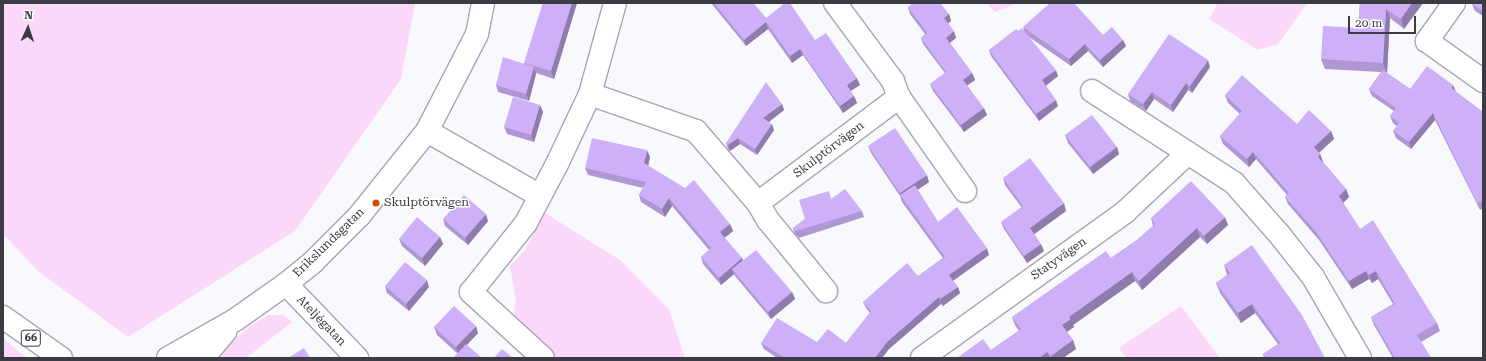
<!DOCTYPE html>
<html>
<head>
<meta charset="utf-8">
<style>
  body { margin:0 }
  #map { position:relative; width:1486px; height:361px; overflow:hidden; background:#f8f9fc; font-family:"Roboto Serif",serif }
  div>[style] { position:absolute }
  .green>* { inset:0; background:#fbd7f9 }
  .roads { filter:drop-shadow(1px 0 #a4a6b7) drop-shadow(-1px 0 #a4a6b7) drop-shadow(0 1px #a4a6b7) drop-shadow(0 -1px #a4a6b7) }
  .minor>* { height:22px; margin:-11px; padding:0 11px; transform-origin:11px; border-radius:11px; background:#fff }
  .tertiary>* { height:22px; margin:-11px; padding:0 11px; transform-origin:11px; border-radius:11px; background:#fff }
  .primary>* { height:22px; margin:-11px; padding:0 11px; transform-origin:11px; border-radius:11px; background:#fff }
  .wall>* { inset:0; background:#b097d4 }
  .shaded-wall>* { inset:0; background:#907bad }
  .building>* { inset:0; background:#cdb0f7 }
  .dots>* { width:11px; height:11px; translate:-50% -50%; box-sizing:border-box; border:2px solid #fff; border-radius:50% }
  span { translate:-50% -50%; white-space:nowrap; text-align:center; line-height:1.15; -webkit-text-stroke:3px #fff; paint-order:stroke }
  .shield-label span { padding:1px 3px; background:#fff; border:1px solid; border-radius:3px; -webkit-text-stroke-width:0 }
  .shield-label { font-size:11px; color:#3b3c43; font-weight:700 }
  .street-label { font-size:12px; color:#3b3c43 }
  .poi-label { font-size:12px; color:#3b3c43 }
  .left { translate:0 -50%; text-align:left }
  .frame { position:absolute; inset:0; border:4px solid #3b3c43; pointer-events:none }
  .north { position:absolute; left:8px; top:8px; width:40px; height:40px; -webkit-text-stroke:3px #fff; paint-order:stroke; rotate:3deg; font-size:11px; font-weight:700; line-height:16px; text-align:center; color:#3b3c43 }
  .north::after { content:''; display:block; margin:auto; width:14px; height:18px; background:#3b3c43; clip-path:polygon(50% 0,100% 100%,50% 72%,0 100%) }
  .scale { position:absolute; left:1348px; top:16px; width:68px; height:18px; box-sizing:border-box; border:2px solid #3b3c43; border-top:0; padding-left:5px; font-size:12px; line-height:14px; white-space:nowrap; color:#3b3c43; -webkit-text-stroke:3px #fff; paint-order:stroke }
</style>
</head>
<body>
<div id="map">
  <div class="green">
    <div style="clip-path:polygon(3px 3px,415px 3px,401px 79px,295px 231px,128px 337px,38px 271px,3px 234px)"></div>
    <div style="clip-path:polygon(986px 3px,1018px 3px,995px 12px)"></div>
    <div style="clip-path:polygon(1218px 3px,1307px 3px,1278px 44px,1258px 50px,1209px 19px)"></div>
    <div style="clip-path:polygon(545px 213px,620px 260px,669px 309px,685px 358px,555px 358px,514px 314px,516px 300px,510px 266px,525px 250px)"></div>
    <div style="clip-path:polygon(1181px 306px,1220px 358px,1126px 358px,1119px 348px)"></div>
    <div style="clip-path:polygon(268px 315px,284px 315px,292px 322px,246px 358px,214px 358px,247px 328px)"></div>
    <div style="clip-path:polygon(3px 338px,26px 358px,3px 358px)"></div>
  </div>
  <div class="roads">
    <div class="minor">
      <div style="left:1454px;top:3px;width:47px;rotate:125.4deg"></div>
      <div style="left:1427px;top:41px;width:69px;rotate:35.5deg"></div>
      <div style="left:1092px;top:91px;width:169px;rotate:32.9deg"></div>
      <div style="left:1234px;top:183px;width:68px;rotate:48.6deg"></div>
      <div style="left:1279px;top:234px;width:55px;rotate:51.7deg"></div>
      <div style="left:1313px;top:277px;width:94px;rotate:59.9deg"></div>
      <div style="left:590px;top:94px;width:112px;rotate:19.2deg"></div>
      <div style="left:696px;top:131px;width:95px;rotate:49.3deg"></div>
      <div style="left:758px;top:203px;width:176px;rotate:-36.9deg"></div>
      <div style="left:899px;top:97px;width:17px;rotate:-111deg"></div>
      <div style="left:893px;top:81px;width:97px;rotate:-126.6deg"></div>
      <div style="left:899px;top:97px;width:115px;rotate:54.9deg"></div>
      <div style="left:427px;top:131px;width:130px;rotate:29.9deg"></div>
      <div style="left:758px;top:203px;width:20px;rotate:60deg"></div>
      <div style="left:768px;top:220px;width:92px;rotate:50.8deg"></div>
      <div style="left:286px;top:284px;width:103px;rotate:46.2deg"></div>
      <div style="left:543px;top:358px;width:98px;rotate:-137.5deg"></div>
      <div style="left:471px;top:292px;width:88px;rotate:-51.4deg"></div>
      <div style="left:526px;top:223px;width:67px;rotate:-62.3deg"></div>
      <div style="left:557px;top:164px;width:77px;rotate:-64.8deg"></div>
      <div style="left:590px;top:94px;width:94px;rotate:-74.6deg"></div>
      <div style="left:922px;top:358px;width:250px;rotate:-35.7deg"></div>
      <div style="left:1125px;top:212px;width:86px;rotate:-43.1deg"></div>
    </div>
    <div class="tertiary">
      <div style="left:168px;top:358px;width:77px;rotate:-29.6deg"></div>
      <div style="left:235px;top:320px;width:62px;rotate:-35.2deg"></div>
      <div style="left:286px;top:284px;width:36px;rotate:-39deg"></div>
      <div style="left:314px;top:261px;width:64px;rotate:-45deg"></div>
      <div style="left:359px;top:216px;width:109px;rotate:-51.3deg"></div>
      <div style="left:427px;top:131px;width:109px;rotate:-62.7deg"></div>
      <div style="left:477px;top:34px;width:32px;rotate:-79deg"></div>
      <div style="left:203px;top:358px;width:35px;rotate:-50deg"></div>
    </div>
    <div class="primary">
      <div style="left:3px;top:317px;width:71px;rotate:35.3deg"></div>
    </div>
  </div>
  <div class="wall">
    <div style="clip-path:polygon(543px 3px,577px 3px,554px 79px,536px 73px,529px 101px,498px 92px,496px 85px,524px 64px)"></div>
    <div style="clip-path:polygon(711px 3px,753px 3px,766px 18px,815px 40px,860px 85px,850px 91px,854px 96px,857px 103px,843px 113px,803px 55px,792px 63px,768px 29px,746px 46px)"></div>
    <div style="clip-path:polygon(1360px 3px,1423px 3px,1404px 29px,1390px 18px,1387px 73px,1410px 89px,1456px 92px,1483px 112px,1483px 208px,1480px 210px,1435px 120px,1411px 149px,1396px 138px,1393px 131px,1397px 126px,1393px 123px,1390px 116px,1394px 111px,1372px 96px,1369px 89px,1381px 72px,1325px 69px,1321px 59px,1358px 28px)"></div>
    <div style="clip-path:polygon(1483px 3px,1483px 16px,1475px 11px,1472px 4px)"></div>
    <div style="clip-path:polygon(908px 7px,949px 14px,951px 21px,948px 23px,956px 38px,950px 43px,972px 73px,975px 80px,967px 85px,987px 115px,964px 132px,933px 91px,930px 84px,945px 73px,923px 44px,921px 38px,925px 34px,910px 14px)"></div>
    <div style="clip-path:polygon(1023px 27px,1103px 35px,1123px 40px,1126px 46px,1103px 67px,1088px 51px,1071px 66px,1029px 37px,1058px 76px,1046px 86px,1058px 106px,1039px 121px,991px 56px,989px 50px,1018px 31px,1024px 30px)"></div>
    <div style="clip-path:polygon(1210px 67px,1192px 93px,1188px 90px,1173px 112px,1154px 99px,1146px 111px,1130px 101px,1128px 94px)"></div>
    <div style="clip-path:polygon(1225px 95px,1297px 124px,1331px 131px,1334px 139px,1319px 153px,1320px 154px,1323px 162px,1346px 189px,1349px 197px,1343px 203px,1360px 229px,1437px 323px,1440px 331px,1421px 342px,1431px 358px,1393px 358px,1374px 325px,1371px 317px,1393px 304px,1378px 279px,1372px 283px,1369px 279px,1352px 289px,1319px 240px,1288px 204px,1285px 197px,1287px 195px,1256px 159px,1249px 167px,1223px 144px,1220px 136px,1240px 114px,1228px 103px)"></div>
    <div style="clip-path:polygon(782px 104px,784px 110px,769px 122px,774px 130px,757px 155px,740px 144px,730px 151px,728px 149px,726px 143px)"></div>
    <div style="clip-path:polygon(540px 105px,543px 112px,534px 142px,507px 134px,504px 127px)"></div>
    <div style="clip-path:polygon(1065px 135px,1117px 147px,1119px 154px,1093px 174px,1068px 143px)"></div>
    <div style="clip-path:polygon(868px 146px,929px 182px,917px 190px,938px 222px,989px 255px,953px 281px,958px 287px,960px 293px,943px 306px,941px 304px,889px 349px,882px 358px,777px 358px,764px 349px,761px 343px,817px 342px,846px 343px,870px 313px,866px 308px,863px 302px,918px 276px,943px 258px,902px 202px,900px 196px,871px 153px)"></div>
    <div style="clip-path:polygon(650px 157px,648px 166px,730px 224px,733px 231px,724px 238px,742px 258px,743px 261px,792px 292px,795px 299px,771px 319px,735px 276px,734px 274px,721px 285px,703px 264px,701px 257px,709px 250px,672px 206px,665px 217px,641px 202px,639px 195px,643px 188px,588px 175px,585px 168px)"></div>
    <div style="clip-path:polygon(1003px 178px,1066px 211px,1034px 234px,1044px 251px,1027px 263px,1004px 229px,1001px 222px,1022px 208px,1005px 185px)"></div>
    <div style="clip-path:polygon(832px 199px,862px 211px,864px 217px,799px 238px,795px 234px,793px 228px)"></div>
    <div style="clip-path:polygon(1151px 218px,1228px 225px,1207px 244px,1200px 237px,1142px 290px,1135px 281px,1073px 325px,1074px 327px,1067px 332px,1073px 340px,1076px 349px,1063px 358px,957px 358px,991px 350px,1019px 331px,1015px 325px,1012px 317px,1111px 258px,1137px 240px,1153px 226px)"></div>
    <div style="clip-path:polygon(443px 219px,488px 221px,468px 245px,445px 226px)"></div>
    <div style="clip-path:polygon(440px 237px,443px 244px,425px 266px,402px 246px,399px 239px)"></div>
    <div style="clip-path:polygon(1224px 265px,1325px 358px,1264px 358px,1263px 354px,1278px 344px,1255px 313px,1241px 323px,1220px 293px,1216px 283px,1227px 275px)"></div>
    <div style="clip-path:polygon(385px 286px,429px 287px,409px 311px,387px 293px)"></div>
    <div style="clip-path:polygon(434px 327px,478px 333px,467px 345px,457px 353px,437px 335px)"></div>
  </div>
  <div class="shaded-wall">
    <div style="clip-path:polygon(572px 3px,577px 3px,554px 79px,551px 71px)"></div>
    <div style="clip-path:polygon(1412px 3px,1423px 3px,1404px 29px,1401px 19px)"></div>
    <div style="clip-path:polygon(1386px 9px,1390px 18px,1387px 73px,1383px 63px)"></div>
    <div style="clip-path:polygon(949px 14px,951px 21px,946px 25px,944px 18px)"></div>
    <div style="clip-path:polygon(766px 22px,768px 29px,746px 46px,744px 40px)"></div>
    <div style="clip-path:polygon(954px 31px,956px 38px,948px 44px,946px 38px)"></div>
    <div style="clip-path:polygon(1123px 40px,1126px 46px,1103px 67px,1100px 60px)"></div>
    <div style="clip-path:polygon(1085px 44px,1088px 51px,1071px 66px,1069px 59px)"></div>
    <div style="clip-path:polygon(800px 49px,803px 55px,792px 63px,790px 56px)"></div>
    <div style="clip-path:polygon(1208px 60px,1210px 67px,1192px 93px,1190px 86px)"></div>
    <div style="clip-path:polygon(534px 67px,536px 74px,529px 101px,526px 94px)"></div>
    <div style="clip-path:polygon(1056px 70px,1058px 76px,1044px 87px,1042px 80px)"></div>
    <div style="clip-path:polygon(972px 73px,975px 80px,965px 87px,963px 80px)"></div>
    <div style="clip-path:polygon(857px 78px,860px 85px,849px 92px,847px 85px)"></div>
    <div style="clip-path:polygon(1186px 83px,1188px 90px,1173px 112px,1171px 105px)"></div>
    <div style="clip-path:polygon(1453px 85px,1456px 92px,1451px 88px)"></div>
    <div style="clip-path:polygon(1152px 92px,1154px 99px,1146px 111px,1143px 104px)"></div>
    <div style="clip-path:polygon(854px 96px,857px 103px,843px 113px,840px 106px)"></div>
    <div style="clip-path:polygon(1056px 100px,1058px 106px,1039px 121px,1036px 114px)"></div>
    <div style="clip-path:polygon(782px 104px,784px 110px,766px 124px,763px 118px)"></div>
    <div style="clip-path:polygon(540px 105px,543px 112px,534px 142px,531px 135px)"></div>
    <div style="clip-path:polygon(984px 108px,987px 115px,964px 132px,961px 125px)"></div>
    <div style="clip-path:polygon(1433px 113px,1435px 120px,1411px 149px,1409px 142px)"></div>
    <div style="clip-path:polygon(772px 124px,774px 130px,757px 155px,755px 149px)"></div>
    <div style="clip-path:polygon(1331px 131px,1334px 139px,1316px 155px,1314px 147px)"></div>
    <div style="clip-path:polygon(738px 138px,740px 144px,730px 151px,728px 145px)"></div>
    <div style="clip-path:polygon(1117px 147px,1119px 154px,1093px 174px,1090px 167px)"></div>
    <div style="clip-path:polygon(647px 150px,650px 157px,647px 171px,644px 163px)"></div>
    <div style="clip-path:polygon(1253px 152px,1256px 159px,1249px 167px,1247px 159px)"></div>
    <div style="clip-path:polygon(1320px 154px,1323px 162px,1320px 164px,1318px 157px)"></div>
    <div style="clip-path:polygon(927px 175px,929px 182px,903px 200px,900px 193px)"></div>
    <div style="clip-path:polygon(1346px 189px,1349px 197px,1342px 204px,1339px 196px)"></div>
    <div style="clip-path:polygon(669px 198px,672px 206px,665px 217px,662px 209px)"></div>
    <div style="clip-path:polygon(1064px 203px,1066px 211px,1033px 235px,1030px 228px)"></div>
    <div style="clip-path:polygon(486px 214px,488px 221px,468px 245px,465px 238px)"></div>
    <div style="clip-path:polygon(1225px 217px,1228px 225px,1207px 244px,1204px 236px)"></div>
    <div style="clip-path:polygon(730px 224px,733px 231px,722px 240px,720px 232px)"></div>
    <div style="clip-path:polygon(1197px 228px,1200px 237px,1142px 290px,1139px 281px)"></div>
    <div style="clip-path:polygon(440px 237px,443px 244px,425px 266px,422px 258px)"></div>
    <div style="clip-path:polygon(1041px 244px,1044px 251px,1027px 263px,1024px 256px)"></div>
    <div style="clip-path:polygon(987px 248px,989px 255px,951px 282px,949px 275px)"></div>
    <div style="clip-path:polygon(742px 258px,744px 265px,732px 269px,734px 274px,721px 285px,719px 278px)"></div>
    <div style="clip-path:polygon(1366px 271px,1369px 279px,1352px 289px,1349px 281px)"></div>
    <div style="clip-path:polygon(1376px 271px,1378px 279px,1372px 283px,1369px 275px)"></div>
    <div style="clip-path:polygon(1132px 272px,1135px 281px,1073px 325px,1074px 327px,1065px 333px,1062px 325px,1069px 317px)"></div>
    <div style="clip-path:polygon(427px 280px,429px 287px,409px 311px,406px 304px)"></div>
    <div style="clip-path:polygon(958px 287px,960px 293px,943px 306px,940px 299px)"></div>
    <div style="clip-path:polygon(792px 292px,795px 299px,771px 319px,768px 312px)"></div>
    <div style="clip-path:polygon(939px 297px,941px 304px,889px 349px,882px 358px,875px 358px,887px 342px)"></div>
    <div style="clip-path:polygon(1252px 304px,1255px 313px,1241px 323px,1238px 313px)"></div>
    <div style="clip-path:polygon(476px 326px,478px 333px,458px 354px,456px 347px)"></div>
    <div style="clip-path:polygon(1073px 340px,1076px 349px,1063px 358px,1051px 358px,1051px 356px)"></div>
    <div style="clip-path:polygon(1047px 352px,1050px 358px,1039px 358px)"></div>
  </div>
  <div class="building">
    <div style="clip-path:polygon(543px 3px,572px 3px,551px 71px,524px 63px)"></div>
    <div style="clip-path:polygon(714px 3px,753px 3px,766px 18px,785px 3px,790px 3px,815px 40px,826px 33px,857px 78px,847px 85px,854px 96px,840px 106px,800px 49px,790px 56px,766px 22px,744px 40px)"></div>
    <div style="clip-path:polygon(913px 3px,940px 3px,949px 14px,944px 18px,954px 31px,946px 38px,972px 73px,963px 80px,984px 108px,961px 125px,930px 84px,946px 72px,921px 38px,927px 33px,908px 7px)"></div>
    <div style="clip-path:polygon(1050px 3px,1074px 3px,1103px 35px,1112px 27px,1123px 40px,1100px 60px,1085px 44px,1069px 59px,1023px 27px)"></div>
    <div style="clip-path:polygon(1360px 3px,1412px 3px,1401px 19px,1386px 9px,1383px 63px,1321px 59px,1323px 26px,1358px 28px)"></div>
    <div style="clip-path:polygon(1473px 3px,1483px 3px,1483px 11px,1472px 4px)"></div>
    <div style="clip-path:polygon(1022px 28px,1056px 70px,1042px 80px,1056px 100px,1036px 114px,989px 50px,1016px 29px,1018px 31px)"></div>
    <div style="clip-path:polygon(1169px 34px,1208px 60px,1190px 86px,1186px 83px,1171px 105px,1152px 92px,1143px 104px,1128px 94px)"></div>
    <div style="clip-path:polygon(503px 57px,534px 67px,526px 94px,496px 85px)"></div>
    <div style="clip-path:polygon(1427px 66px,1453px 85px,1451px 88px,1483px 112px,1483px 200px,1477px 203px,1433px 113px,1409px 142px,1393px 131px,1399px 123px,1390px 116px,1396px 108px,1369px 89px,1383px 70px,1410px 89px)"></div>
    <div style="clip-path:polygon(1242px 75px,1297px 124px,1309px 110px,1331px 131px,1314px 147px,1320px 154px,1318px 157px,1346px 189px,1339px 196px,1360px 229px,1373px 220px,1437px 323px,1417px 335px,1431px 358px,1395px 358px,1371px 317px,1395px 304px,1376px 271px,1369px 275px,1366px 271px,1349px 281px,1316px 232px,1285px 197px,1289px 193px,1253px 152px,1247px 159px,1220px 136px,1242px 111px,1225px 95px)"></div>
    <div style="clip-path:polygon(766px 82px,782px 104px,763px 118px,772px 124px,755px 149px,738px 138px,728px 145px,726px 143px)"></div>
    <div style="clip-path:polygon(513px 97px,540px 105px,531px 135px,504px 127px)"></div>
    <div style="clip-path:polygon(1092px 115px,1117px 147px,1090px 167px,1065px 135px)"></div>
    <div style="clip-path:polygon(895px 128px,927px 175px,900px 193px,868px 146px)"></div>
    <div style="clip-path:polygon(592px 138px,647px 150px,644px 163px,685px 188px,694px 180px,730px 224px,720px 232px,742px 258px,719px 278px,701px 257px,711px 248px,669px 198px,662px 209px,639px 195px,646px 182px,585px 168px)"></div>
    <div style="clip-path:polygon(1030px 158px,1064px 203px,1030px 228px,1041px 244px,1024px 256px,1001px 222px,1023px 206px,1003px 178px)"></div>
    <div style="clip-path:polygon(1191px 181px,1225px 217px,1204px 236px,1197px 228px,1139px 281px,1132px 272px,1069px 317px,1071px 319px,1062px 325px,1073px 340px,1051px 356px,1047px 352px,1039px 358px,957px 358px,983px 339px,991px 350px,1021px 329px,1012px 317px,1036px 300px,1106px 251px,1111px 258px,1137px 240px,1155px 224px,1151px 218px)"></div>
    <div style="clip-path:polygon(915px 185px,938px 222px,957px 207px,987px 248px,949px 275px,958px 287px,940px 299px,939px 297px,887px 342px,875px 358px,785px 358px,761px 343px,777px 318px,817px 342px,828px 329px,846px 343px,871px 311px,863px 302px,907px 263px,918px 276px,945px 257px,900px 195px)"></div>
    <div style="clip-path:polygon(845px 189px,862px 211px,796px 231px,793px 228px,805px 219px,799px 200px,829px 191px,831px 199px)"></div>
    <div style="clip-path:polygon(464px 195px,486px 214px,465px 238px,443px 219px)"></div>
    <div style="clip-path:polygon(417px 217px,440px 237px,422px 258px,399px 239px)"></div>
    <div style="clip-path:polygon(1252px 245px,1302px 315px,1325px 358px,1265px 358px,1263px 354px,1280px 343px,1252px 304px,1238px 313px,1216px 283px,1230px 273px,1224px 265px)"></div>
    <div style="clip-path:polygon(756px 250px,792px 292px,768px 312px,732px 269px)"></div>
    <div style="clip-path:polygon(405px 262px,427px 280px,406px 304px,385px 286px)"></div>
    <div style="clip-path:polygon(454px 306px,476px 326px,456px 347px,434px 327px)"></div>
    <div style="clip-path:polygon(466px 344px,482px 358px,453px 358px)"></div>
    <div style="clip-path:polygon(304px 348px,310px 358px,288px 358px)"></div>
    <div style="clip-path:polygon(502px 349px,513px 358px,494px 358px)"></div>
  </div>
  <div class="dots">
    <div style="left:376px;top:203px;background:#d14d00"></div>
  </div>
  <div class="shield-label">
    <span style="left:31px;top:338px">66</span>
  </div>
  <div class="street-label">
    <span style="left:829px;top:150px;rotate:-37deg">Skulptörvägen</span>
    <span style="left:329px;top:243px;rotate:-44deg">Erikslundsgatan</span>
    <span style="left:1059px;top:259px;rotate:-35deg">Statyvägen</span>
    <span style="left:321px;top:321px;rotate:46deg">Ateljégatan</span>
  </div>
  <div class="poi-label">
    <span class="left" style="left:384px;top:203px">Skulptörvägen</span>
  </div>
  <div class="frame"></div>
  <div class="north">N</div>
  <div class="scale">20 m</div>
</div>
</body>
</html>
